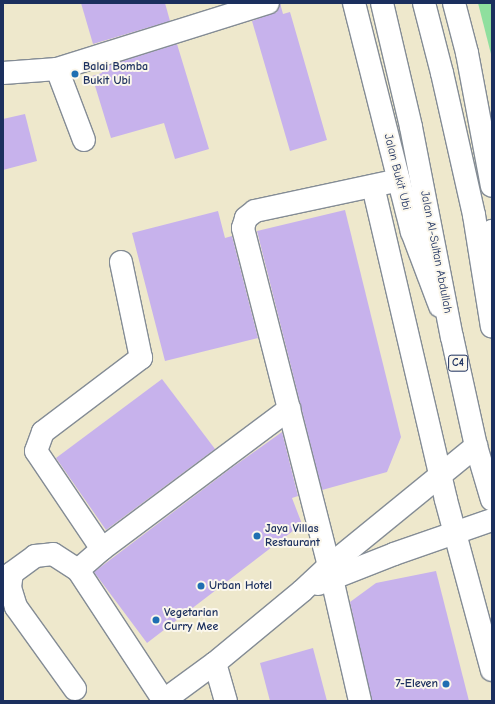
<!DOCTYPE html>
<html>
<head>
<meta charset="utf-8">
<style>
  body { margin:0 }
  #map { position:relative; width:495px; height:704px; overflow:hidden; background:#eee8cc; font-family:"Comic Neue",sans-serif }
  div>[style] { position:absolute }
  .green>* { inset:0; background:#8fdf9e }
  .building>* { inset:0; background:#c7b2ec }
  .roads { filter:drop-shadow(1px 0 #848c95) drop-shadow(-1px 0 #848c95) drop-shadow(0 1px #848c95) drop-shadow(0 -1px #848c95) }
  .minor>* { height:22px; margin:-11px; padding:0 11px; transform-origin:11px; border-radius:11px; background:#fff }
  .major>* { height:22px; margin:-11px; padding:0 11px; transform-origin:11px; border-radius:11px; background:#fff }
  .dots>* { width:11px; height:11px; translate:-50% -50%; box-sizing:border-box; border:2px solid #fbf7ec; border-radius:50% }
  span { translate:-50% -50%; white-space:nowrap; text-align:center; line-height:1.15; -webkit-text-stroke:4px #fbf7ec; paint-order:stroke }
  .shield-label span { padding:1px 3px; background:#fbf7ec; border:1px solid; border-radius:3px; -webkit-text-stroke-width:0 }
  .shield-label { font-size:11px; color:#1b2f5e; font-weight:700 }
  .poi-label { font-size:12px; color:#1b2f5e; font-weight:700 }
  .left { translate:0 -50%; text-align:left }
  .right { translate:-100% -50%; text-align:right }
  .street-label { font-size:12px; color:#1b2f5e }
  .frame { position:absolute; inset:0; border:4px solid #1b2f5e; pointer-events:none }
</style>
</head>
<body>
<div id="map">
  <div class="green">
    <div style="clip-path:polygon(478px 3px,492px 3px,492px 58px)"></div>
  </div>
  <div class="building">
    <div style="clip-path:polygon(81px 3px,165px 3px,170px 21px,93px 44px)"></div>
    <div style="clip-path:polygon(280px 3px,283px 14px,290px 12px,327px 140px,290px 151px,252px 21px,277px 12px)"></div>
    <div style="clip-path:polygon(177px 44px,209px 149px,175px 159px,164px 123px,111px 138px,92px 76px,102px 73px,101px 68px)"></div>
    <div style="clip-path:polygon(25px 114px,37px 161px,3px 170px,3px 119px)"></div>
    <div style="clip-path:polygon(345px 210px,401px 437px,387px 472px,322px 490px,257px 231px)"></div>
    <div style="clip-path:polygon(218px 211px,225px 238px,232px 236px,258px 338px,165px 361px,132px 233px)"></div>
    <div style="clip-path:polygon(162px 379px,215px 449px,106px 530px,56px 458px)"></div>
    <div style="clip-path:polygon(282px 432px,298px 496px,292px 498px,302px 524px,147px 643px,94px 572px,230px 469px)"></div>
    <div style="clip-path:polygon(436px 571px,469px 701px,372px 701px,350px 602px,376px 583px)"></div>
    <div style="clip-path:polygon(313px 648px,327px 701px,270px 701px,260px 663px)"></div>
  </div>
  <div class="roads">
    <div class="minor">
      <div style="left:354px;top:3px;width:236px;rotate:75.8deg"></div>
      <div style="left:412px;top:232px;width:79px;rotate:69.3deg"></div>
      <div style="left:454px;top:3px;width:52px;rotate:75.4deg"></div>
      <div style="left:467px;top:53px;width:135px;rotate:79.4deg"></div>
      <div style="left:57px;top:69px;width:76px;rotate:69.2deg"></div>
      <div style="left:3px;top:73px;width:54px;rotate:-4.2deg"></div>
      <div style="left:57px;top:69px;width:221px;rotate:-17.4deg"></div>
      <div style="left:373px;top:186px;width:322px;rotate:76.9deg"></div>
      <div style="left:446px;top:500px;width:176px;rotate:74.9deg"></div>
      <div style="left:484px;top:273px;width:43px;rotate:-79.2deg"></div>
      <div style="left:102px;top:549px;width:118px;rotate:-124deg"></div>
      <div style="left:36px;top:451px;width:20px;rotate:-70deg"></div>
      <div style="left:43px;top:432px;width:123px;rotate:-37.1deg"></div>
      <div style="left:141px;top:358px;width:98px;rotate:-101.8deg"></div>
      <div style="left:318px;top:584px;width:82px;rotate:-21.5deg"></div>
      <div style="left:394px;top:554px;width:104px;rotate:-19.1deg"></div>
      <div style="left:215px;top:663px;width:40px;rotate:74deg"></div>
      <div style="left:75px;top:689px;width:101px;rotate:-125.7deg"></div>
      <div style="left:16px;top:607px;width:21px;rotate:-107deg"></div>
      <div style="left:10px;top:587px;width:14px;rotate:-82deg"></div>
      <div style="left:12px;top:573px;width:29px;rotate:-36deg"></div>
      <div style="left:35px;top:556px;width:18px;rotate:-6deg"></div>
      <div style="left:53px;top:554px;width:30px;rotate:33deg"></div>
      <div style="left:163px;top:701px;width:64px;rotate:-36.2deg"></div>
      <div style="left:215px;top:663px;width:113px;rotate:-39.6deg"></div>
      <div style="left:302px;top:591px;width:37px;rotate:-43deg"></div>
      <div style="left:329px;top:566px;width:190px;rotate:-39.2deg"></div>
      <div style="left:164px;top:701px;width:157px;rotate:-123.3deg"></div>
      <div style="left:78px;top:570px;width:32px;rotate:-41deg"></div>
      <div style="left:102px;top:549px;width:234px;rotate:-36.8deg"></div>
      <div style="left:360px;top:701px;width:139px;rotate:-102.9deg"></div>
      <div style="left:329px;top:566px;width:349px;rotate:-104.3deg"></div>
      <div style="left:243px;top:228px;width:10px;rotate:-73deg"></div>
      <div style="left:246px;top:218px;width:11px;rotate:-38deg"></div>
      <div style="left:255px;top:211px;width:147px;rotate:-12.1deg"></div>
    </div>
    <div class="major">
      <div style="left:382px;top:3px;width:127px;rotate:76.8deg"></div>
      <div style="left:411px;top:127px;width:214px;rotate:79deg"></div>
      <div style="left:452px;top:337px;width:112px;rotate:77.6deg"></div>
      <div style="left:476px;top:446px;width:56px;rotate:73.5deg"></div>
      <div style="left:424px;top:3px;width:72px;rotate:75.6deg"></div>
      <div style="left:442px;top:73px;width:146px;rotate:77.3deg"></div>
      <div style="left:474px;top:215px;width:113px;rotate:80.9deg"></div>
    </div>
  </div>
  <div class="dots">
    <div style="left:75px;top:74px;background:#1f6fb2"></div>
    <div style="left:257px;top:536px;background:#1f6fb2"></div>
    <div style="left:201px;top:586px;background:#1f6fb2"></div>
    <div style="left:156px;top:620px;background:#1f6fb2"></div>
    <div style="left:446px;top:684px;background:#1f6fb2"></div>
  </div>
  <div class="shield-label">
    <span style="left:458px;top:363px">C4</span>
  </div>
  <div class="poi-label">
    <span class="left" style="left:83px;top:74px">Balai Bomba<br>Bukit Ubi</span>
    <span class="left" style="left:265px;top:536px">Jaya Villas<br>Restaurant</span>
    <span class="left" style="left:209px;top:586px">Urban Hotel</span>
    <span class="left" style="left:164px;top:620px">Vegetarian<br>Curry Mee</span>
    <span class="right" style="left:438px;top:684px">7-Eleven</span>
  </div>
  <div class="street-label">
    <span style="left:397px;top:172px;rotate:76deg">Jalan Bukit Ubi</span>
    <span style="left:436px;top:252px;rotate:79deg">Jalan Al-Sultan Abdullah</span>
  </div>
  <div class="frame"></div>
</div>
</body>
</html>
